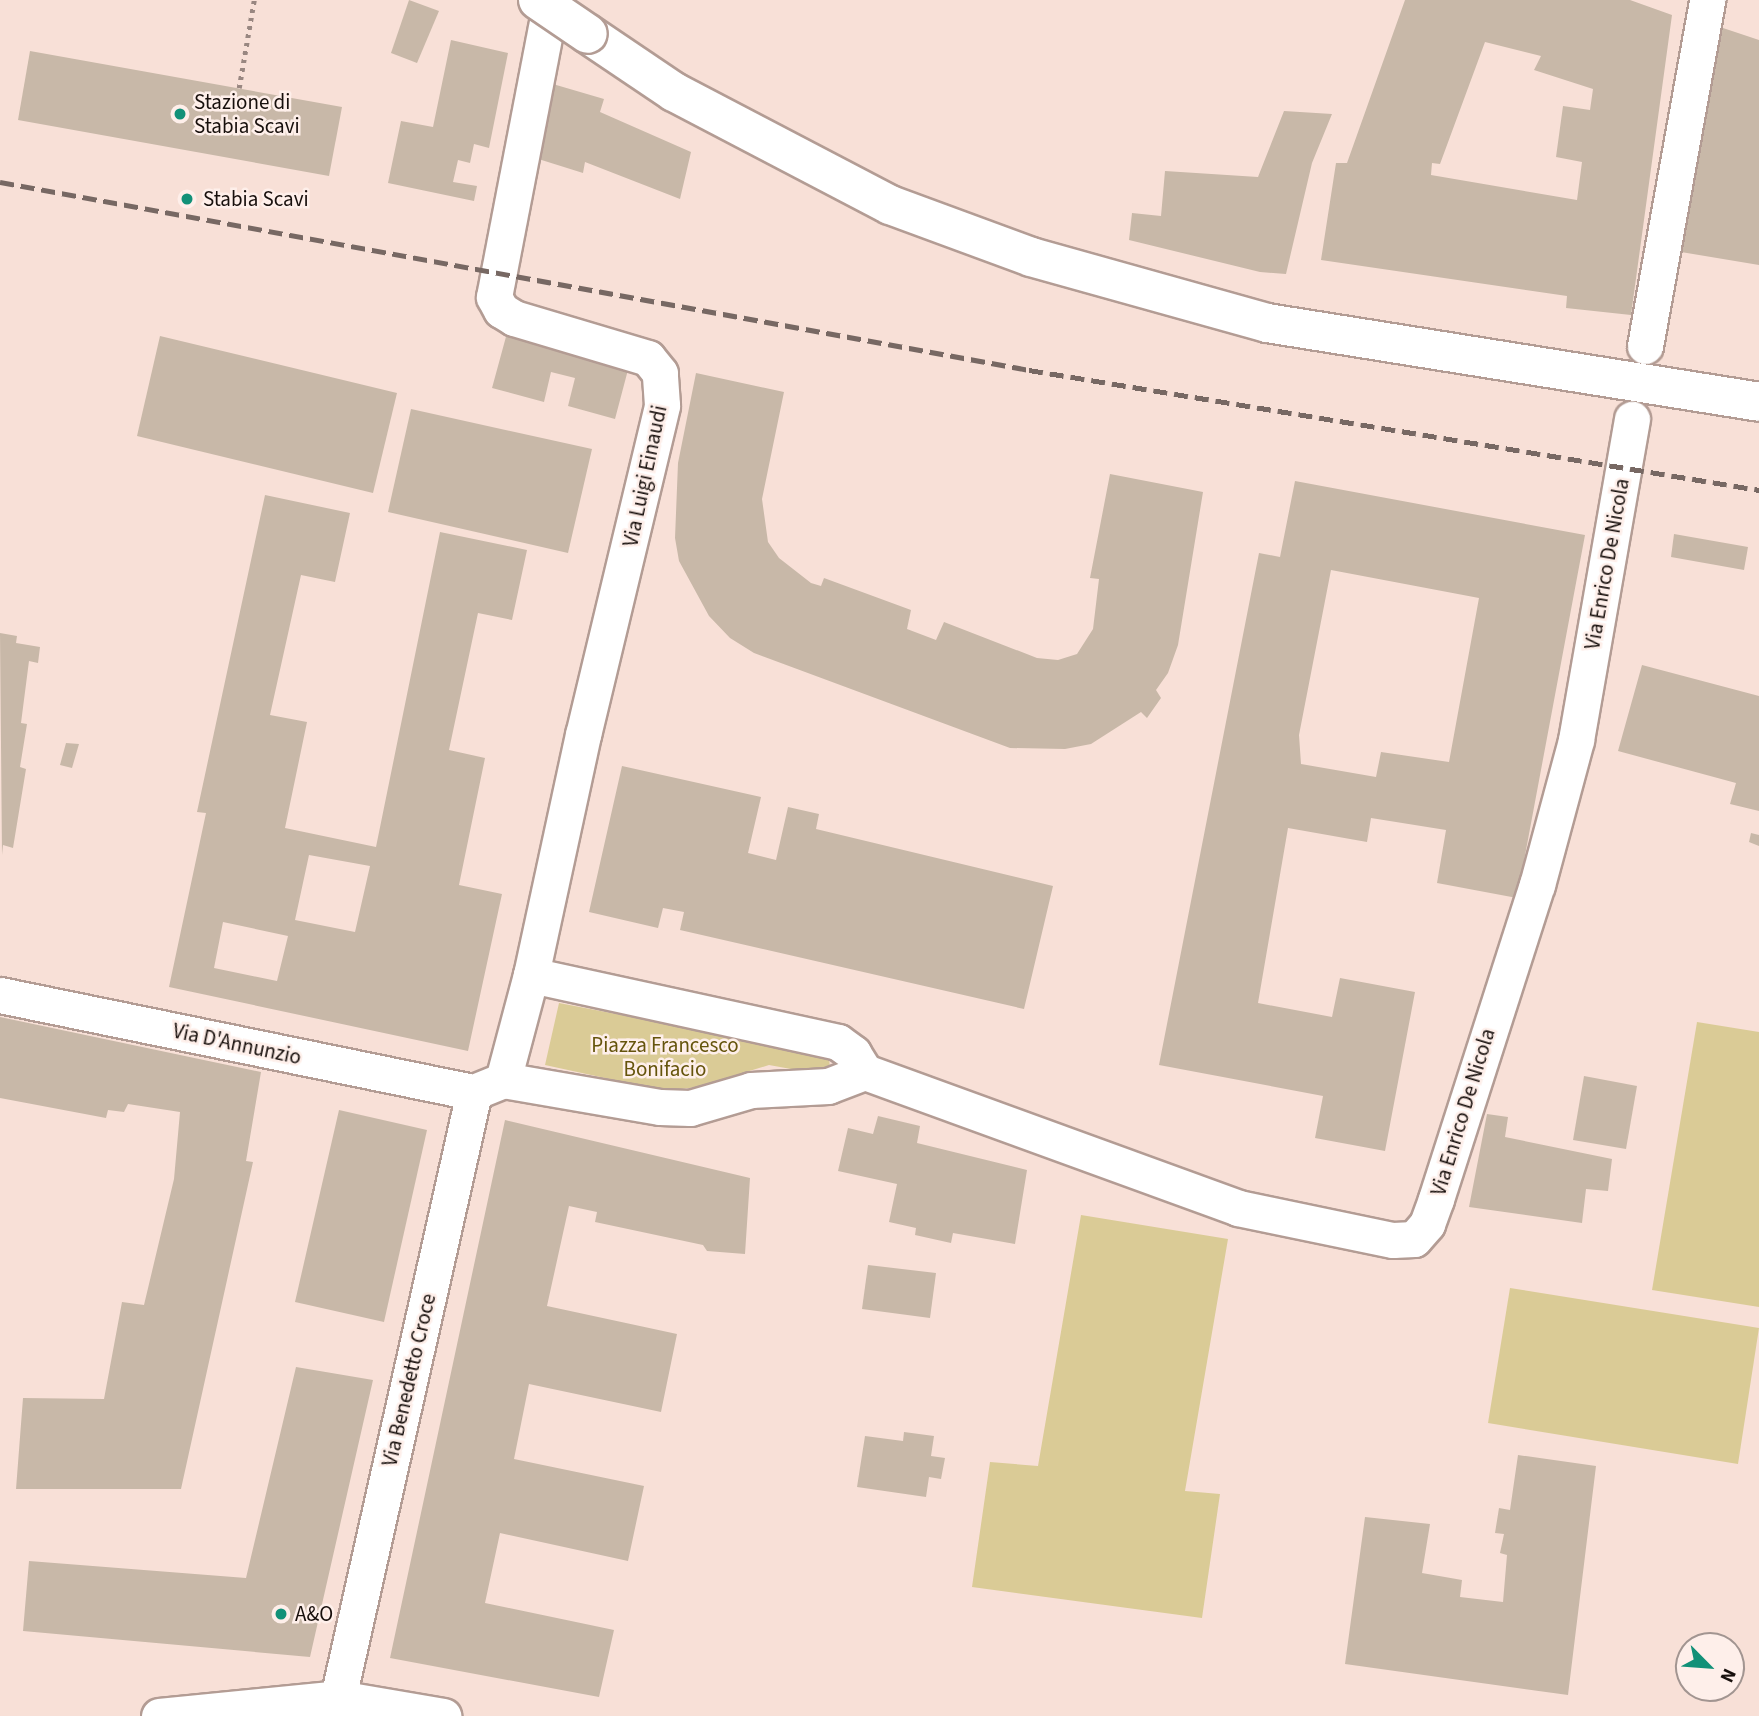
<!DOCTYPE html>
<html>
<head>
<meta charset="utf-8">
<style>
  body { margin:0 }
  #map { position:relative; width:1759px; height:1716px; overflow:hidden; background:#f8e0d7; font-family:"Source Sans 3",sans-serif }
  div>[style] { position:absolute }
  .green>* { inset:0; background:#dacb96 }
  .building>* { inset:0; background:#c8b8a8 }
  .path>* { height:4.5px; margin-top:-2.25px; transform-origin:0; background:repeating-linear-gradient(90deg,#998781 0 3.5px,transparent 0 8.5px) }
  .roads { filter:drop-shadow(2px 0 #b39c94) drop-shadow(-2px 0 #b39c94) drop-shadow(0 2px #b39c94) drop-shadow(0 -2px #b39c94) }
  .minor>* { height:35px; margin:-17.5px; padding:0 17.5px; transform-origin:17.5px; border-radius:17.5px; background:#fff }
  .trunk>* { height:38px; margin:-19px; padding:0 19px; transform-origin:19px; border-radius:19px; background:#fff }
  .rail>* { height:5px; margin-top:-2.5px; transform-origin:0; background:repeating-linear-gradient(90deg,#776863 0 14px,transparent 0 21px) }
  .bridges { filter:drop-shadow(2px 0 #b39c94) drop-shadow(-2px 0 #b39c94) drop-shadow(0 2px #b39c94) drop-shadow(0 -2px #b39c94) }
  .trunk-bridge>* { height:38px; margin:-19px; padding:0 19px; transform-origin:19px; border-radius:19px; background:#fff }
  .dots>* { width:19px; height:19px; translate:-50% -50%; box-sizing:border-box; border:4px solid #feefea; border-radius:50% }
  span { translate:-50% -50%; white-space:nowrap; text-align:center; line-height:1.15; -webkit-text-stroke:5px #feefea; paint-order:stroke }
  .poi-label { font-size:21px; color:#170f0c }
  .left { translate:0 -50%; text-align:left }
  .street-label { font-size:21px; color:#170f0c }
  .park-label { font-size:21px; color:#65540c }
  .north { position:absolute; left:1675px; top:1632px; width:70px; height:70px; box-sizing:border-box; background:#feefea; border:2px solid #a29591; border-radius:50%; rotate:115deg; font-size:19px; font-weight:700; line-height:28px; text-align:center; color:#170f0c }
  .north::after { content:''; display:block; margin:auto; width:24px; height:32px; background:#129178; clip-path:polygon(50% 0,100% 100%,50% 72%,0 100%) }
</style>
</head>
<body>
<div id="map">
  <div class="green">
    <div style="clip-path:polygon(559px 1003px,829px 1055px,830px 1071px,824px 1075px,769px 1065px,697px 1087px,665px 1091px,545px 1065px)"></div>
    <div style="clip-path:polygon(1697px 1022px,1759px 1032px,1759px 1307px,1652px 1290px)"></div>
    <div style="clip-path:polygon(1081px 1215px,1228px 1239px,1185px 1491px,1220px 1494px,1202px 1618px,972px 1587px,990px 1462px,1038px 1466px)"></div>
    <div style="clip-path:polygon(1510px 1288px,1759px 1328px,1738px 1464px,1488px 1423px)"></div>
  </div>
  <div class="building">
    <div style="clip-path:polygon(409px 0,439px 11px,417px 63px,391px 53px)"></div>
    <div style="clip-path:polygon(evenodd,1405px 0,1630px 0,1672px 15px,1631px 315px,1566px 308px,1567px 296px,1321px 260px,1336px 163px,1347px 163px,1405px 0,1485px 42px,1541px 56px,1534px 70px,1593px 89px,1590px 110px,1563px 106px,1556px 157px,1582px 162px,1577px 200px,1431px 175px,1432px 163px,1440px 164px,1485px 42px)"></div>
    <div style="clip-path:polygon(1720px 27px,1759px 40px,1759px 265px,1681px 252px)"></div>
    <div style="clip-path:polygon(451px 40px,508px 53px,489px 148px,474px 144px,470px 163px,458px 160px,453px 182px,477px 186px,474px 201px,388px 183px,401px 121px,433px 127px)"></div>
    <div style="clip-path:polygon(30px 51px,342px 107px,329px 176px,18px 120px)"></div>
    <div style="clip-path:polygon(546px 82px,604px 99px,600px 112px,691px 152px,680px 199px,585px 162px,583px 173px,532px 157px)"></div>
    <div style="clip-path:polygon(1284px 111px,1332px 114px,1312px 163px,1286px 274px,1260px 272px,1129px 240px,1132px 213px,1161px 216px,1165px 171px,1258px 177px)"></div>
    <div style="clip-path:polygon(507px 333px,629px 366px,615px 419px,568px 406px,575px 378px,551px 372px,544px 402px,492px 388px)"></div>
    <div style="clip-path:polygon(160px 336px,397px 393px,373px 493px,137px 436px)"></div>
    <div style="clip-path:polygon(696px 373px,784px 392px,762px 499px,768px 542px,779px 558px,811px 583px,821px 586px,824px 578px,911px 610px,907px 629px,936px 640px,944px 622px,1037px 658px,1058px 660px,1077px 654px,1093px 629px,1099px 579px,1090px 578px,1110px 474px,1203px 492px,1178px 645px,1168px 673px,1156px 690px,1161px 698px,1147px 718px,1141px 712px,1091px 744px,1065px 749px,1010px 748px,754px 653px,730px 638px,709px 616px,679px 561px,675px 538px,678px 463px)"></div>
    <div style="clip-path:polygon(411px 409px,592px 449px,568px 553px,388px 512px)"></div>
    <div style="clip-path:polygon(evenodd,1295px 481px,1585px 535px,1517px 898px,1437px 883px,1446px 830px,1371px 818px,1367px 842px,1288px 828px,1258px 1003px,1332px 1017px,1340px 978px,1415px 992px,1385px 1151px,1315px 1138px,1323px 1096px,1159px 1065px,1259px 553px,1280px 557px,1295px 481px,1331px 570px,1479px 598px,1449px 762px,1381px 752px,1376px 777px,1301px 764px,1299px 735px,1331px 570px)"></div>
    <div style="clip-path:polygon(evenodd,265px 495px,350px 513px,335px 582px,301px 575px,270px 715px,307px 722px,285px 828px,376px 847px,440px 532px,527px 550px,512px 620px,478px 613px,449px 750px,485px 758px,459px 885px,502px 894px,468px 1051px,169px 987px,206px 813px,197px 812px,265px 495px,309px 855px,370px 866px,355px 932px,295px 920px,309px 855px,265px 495px,223px 922px,288px 936px,277px 981px,214px 968px,223px 922px)"></div>
    <div style="clip-path:polygon(1674px 534px,1748px 547px,1744px 570px,1671px 557px)"></div>
    <div style="clip-path:polygon(0 633px,17px 636px,16px 643px,40px 647px,38px 663px,29px 661px,21px 723px,27px 724px,20px 767px,26px 769px,13px 848px,3px 845px,2px 855px)"></div>
    <div style="clip-path:polygon(1642px 665px,1759px 696px,1759px 811px,1730px 804px,1736px 783px,1618px 751px)"></div>
    <div style="clip-path:polygon(66px 743px,79px 744px,72px 768px,60px 765px)"></div>
    <div style="clip-path:polygon(622px 766px,761px 797px,748px 853px,776px 860px,788px 807px,819px 814px,816px 829px,1053px 886px,1024px 1009px,680px 930px,684px 912px,663px 908px,658px 928px,589px 912px)"></div>
    <div style="clip-path:polygon(1751px 833px,1759px 835px,1759px 846px,1749px 842px)"></div>
    <div style="clip-path:polygon(0 1017px,261px 1072px,246px 1161px,253px 1162px,181px 1489px,16px 1489px,23px 1398px,104px 1399px,122px 1302px,144px 1305px,174px 1179px,180px 1112px,128px 1104px,124px 1112px,108px 1110px,106px 1118px,0 1098px)"></div>
    <div style="clip-path:polygon(1584px 1076px,1637px 1086px,1626px 1149px,1573px 1140px)"></div>
    <div style="clip-path:polygon(339px 1110px,427px 1130px,384px 1322px,295px 1302px)"></div>
    <div style="clip-path:polygon(1487px 1114px,1508px 1117px,1505px 1137px,1612px 1159px,1608px 1191px,1586px 1189px,1582px 1223px,1469px 1207px)"></div>
    <div style="clip-path:polygon(878px 1116px,920px 1126px,917px 1143px,1027px 1170px,1015px 1244px,953px 1233px,951px 1243px,915px 1235px,916px 1228px,889px 1222px,897px 1184px,838px 1171px,848px 1128px,873px 1134px)"></div>
    <div style="clip-path:polygon(505px 1120px,750px 1178px,745px 1254px,707px 1251px,703px 1245px,595px 1222px,597px 1212px,569px 1206px,547px 1306px,677px 1334px,661px 1412px,529px 1384px,514px 1459px,644px 1486px,628px 1561px,500px 1533px,485px 1603px,614px 1630px,599px 1697px,390px 1658px)"></div>
    <div style="clip-path:polygon(868px 1265px,936px 1273px,930px 1318px,862px 1309px)"></div>
    <div style="clip-path:polygon(296px 1367px,373px 1380px,310px 1657px,23px 1631px,29px 1561px,246px 1578px)"></div>
    <div style="clip-path:polygon(904px 1432px,934px 1436px,931px 1456px,945px 1458px,941px 1479px,929px 1477px,926px 1497px,857px 1487px,865px 1436px,903px 1441px)"></div>
    <div style="clip-path:polygon(1518px 1455px,1596px 1466px,1568px 1695px,1345px 1664px,1365px 1517px,1430px 1524px,1422px 1573px,1462px 1580px,1460px 1597px,1503px 1602px,1507px 1555px,1500px 1553px,1504px 1534px,1495px 1533px,1499px 1508px,1510px 1510px)"></div>
  </div>
  <div class="path">
    <div style="left:239px;top:88px;width:89px;rotate:-80.3deg"></div>
  </div>
  <div class="roads">
    <div class="minor">
      <div style="left:1645px;top:346px;width:352px;rotate:-79.8deg"></div>
      <div style="left:531px;top:975px;width:314px;rotate:12.3deg"></div>
      <div style="left:838px;top:1042px;width:19px;rotate:36deg"></div>
      <div style="left:853px;top:1053px;width:22px;rotate:58deg"></div>
      <div style="left:0;top:995px;width:484px;rotate:11.6deg"></div>
      <div style="left:503px;top:1080px;width:159px;rotate:9.8deg"></div>
      <div style="left:660px;top:1107px;width:30px;rotate:2deg"></div>
      <div style="left:690px;top:1108px;width:64px;rotate:-16.4deg"></div>
      <div style="left:751px;top:1090px;width:77px;rotate:-3deg"></div>
      <div style="left:828px;top:1086px;width:40px;rotate:-21deg"></div>
      <div style="left:865px;top:1072px;width:397px;rotate:20deg"></div>
      <div style="left:1238px;top:1208px;width:158px;rotate:11.7deg"></div>
      <div style="left:1393px;top:1240px;width:21px;rotate:-3deg"></div>
      <div style="left:1414px;top:1239px;width:20px;rotate:-49deg"></div>
      <div style="left:1427px;top:1224px;width:27px;rotate:-70deg"></div>
      <div style="left:1436px;top:1199px;width:330px;rotate:-72.2deg"></div>
      <div style="left:1537px;top:885px;width:150px;rotate:-74.9deg"></div>
      <div style="left:1576px;top:740px;width:326px;rotate:-80.1deg"></div>
      <div style="left:503px;top:1080px;width:109px;rotate:-75.1deg"></div>
      <div style="left:531px;top:975px;width:246px;rotate:-77.8deg"></div>
      <div style="left:583px;top:735px;width:339px;rotate:-76.5deg"></div>
      <div style="left:662px;top:405px;width:32px;rotate:-94deg"></div>
      <div style="left:660px;top:373px;width:19px;rotate:-129deg"></div>
      <div style="left:648px;top:358px;width:140px;rotate:-163.4deg"></div>
      <div style="left:514px;top:318px;width:15px;rotate:-148deg"></div>
      <div style="left:501px;top:310px;width:15px;rotate:-118deg"></div>
      <div style="left:494px;top:297px;width:302px;rotate:-79.1deg"></div>
      <div style="left:338px;top:1698px;width:621px;rotate:-77.35deg"></div>
      <div style="left:474px;top:1092px;width:31px;rotate:-22deg"></div>
      <div style="left:159px;top:1716px;width:180px;rotate:-5.7deg"></div>
      <div style="left:338px;top:1698px;width:107px;rotate:9.7deg"></div>
    </div>
    <div class="trunk">
      <div style="left:588px;top:34px;width:104px;rotate:34deg"></div>
      <div style="left:674px;top:92px;width:244px;rotate:27.6deg"></div>
      <div style="left:890px;top:205px;width:150px;rotate:20.2deg"></div>
      <div style="left:1031px;top:257px;width:245px;rotate:15.6deg"></div>
      <div style="left:1267px;top:323px;width:498px;rotate:9.1deg"></div>
    </div>
  </div>
  <div class="rail">
    <div style="left:0;top:182px;width:1046px;rotate:10.35deg"></div>
    <div style="left:1029px;top:370px;width:740px;rotate:9.33deg"></div>
  </div>
  <div class="bridges">
    <div class="trunk-bridge">
      <div style="left:538px;top:0;width:60px;rotate:34.2deg"></div>
    </div>
  </div>
  <div class="dots">
    <div style="left:180px;top:114px;background:#129178"></div>
    <div style="left:187px;top:199px;background:#129178"></div>
    <div style="left:281px;top:1614px;background:#129178"></div>
  </div>
  <div class="poi-label">
    <span class="left" style="left:194px;top:114px">Stazione di<br>Stabia Scavi</span>
    <span class="left" style="left:203px;top:199px">Stabia Scavi</span>
    <span class="left" style="left:295px;top:1614px">A&amp;O</span>
  </div>
  <div class="street-label">
    <span style="left:645px;top:476px;rotate:-78deg">Via Luigi Einaudi</span>
    <span style="left:1607px;top:564px;rotate:-80deg">Via Enrico De Nicola</span>
    <span style="left:237px;top:1044px;rotate:12deg">Via D'Annunzio</span>
    <span style="left:1463px;top:1112px;rotate:-73deg">Via Enrico De Nicola</span>
    <span style="left:409px;top:1380px;rotate:-77deg">Via Benedetto Croce</span>
  </div>
  <div class="park-label">
    <span style="left:665px;top:1057px">Piazza Francesco<br>Bonifacio</span>
  </div>
  <div class="north">N</div>
</div>
</body>
</html>
